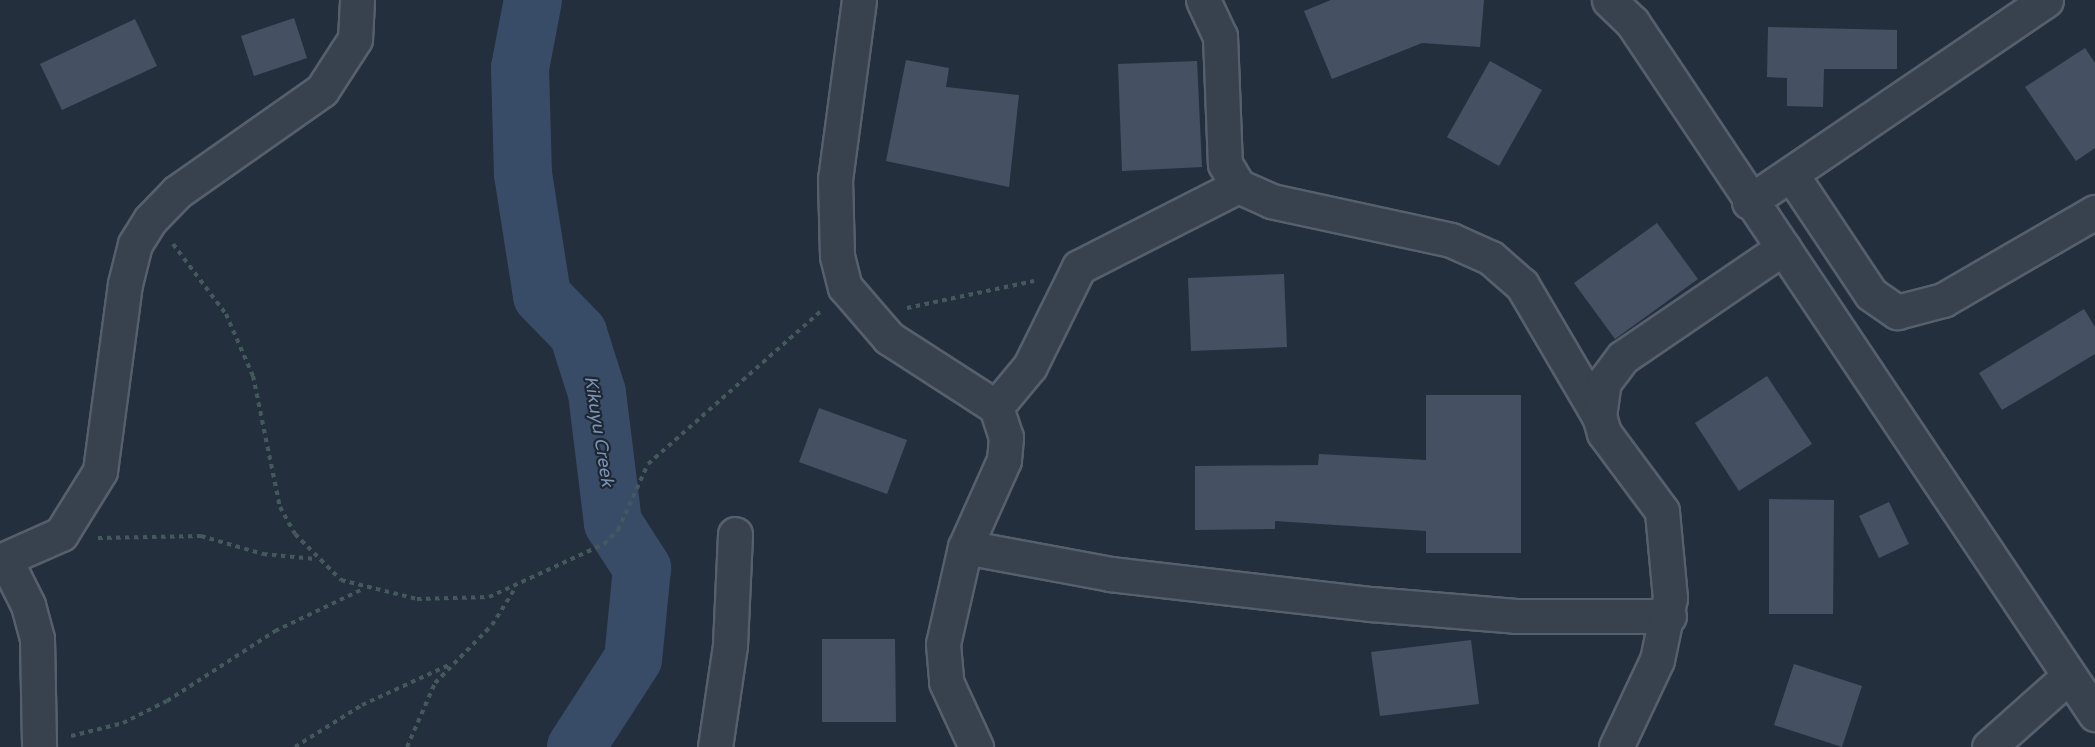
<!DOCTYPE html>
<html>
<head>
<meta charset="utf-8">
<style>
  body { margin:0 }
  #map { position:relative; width:2095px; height:747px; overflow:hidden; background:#242f3e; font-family:"Varela Round",sans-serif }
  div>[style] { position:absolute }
  .river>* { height:58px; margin:-29px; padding:0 29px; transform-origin:29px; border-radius:29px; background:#394c67 }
  .building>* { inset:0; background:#455162 }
  .path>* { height:4px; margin-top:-2px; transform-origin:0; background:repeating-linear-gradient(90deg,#44595c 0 4.5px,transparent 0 9px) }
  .roads { filter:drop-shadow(2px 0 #565f6c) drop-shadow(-2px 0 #565f6c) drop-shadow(0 2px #565f6c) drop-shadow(0 -2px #565f6c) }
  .street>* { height:33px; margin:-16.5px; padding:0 16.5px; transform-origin:16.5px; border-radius:16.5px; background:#38414e }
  span { translate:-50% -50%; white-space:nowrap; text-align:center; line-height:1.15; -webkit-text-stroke:4.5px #1d2633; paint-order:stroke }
  .water-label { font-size:18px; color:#7c92b1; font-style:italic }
</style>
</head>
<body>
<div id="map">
  <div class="river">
    <div style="left:533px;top:0;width:69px;rotate:100.8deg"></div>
    <div style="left:520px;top:68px;width:106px;rotate:88.4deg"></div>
    <div style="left:523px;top:174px;width:123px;rotate:81.1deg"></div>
    <div style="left:542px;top:296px;width:52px;rotate:45.8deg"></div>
    <div style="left:578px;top:333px;width:63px;rotate:72.4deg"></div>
    <div style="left:597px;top:393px;width:131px;rotate:83deg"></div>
    <div style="left:613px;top:523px;width:54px;rotate:57.2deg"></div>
    <div style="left:642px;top:568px;width:91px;rotate:95.6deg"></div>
    <div style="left:633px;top:659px;width:105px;rotate:122.9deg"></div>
  </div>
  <div class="building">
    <div style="clip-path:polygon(1331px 0,1484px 0,1480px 47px,1422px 43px,1332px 79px,1304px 11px)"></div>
    <div style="clip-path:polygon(294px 18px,307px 58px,254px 76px,241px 36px)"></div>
    <div style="clip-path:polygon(135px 19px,157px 66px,62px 110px,40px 64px)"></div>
    <div style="clip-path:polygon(1768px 27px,1897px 30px,1897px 69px,1824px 69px,1823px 107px,1787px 106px,1787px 78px,1767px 77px)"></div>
    <div style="clip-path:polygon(2085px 48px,2095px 63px,2095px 148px,2076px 161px,2025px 87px)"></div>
    <div style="clip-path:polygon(906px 60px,949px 68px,946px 87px,1019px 95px,1009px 187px,886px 161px)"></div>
    <div style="clip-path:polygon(1197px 61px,1202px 167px,1122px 171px,1118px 64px)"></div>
    <div style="clip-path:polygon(1490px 61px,1542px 90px,1499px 166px,1447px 137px)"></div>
    <div style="clip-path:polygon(1657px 223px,1698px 279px,1615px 339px,1574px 283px)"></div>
    <div style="clip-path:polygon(1284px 274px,1287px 347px,1191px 351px,1188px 278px)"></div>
    <div style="clip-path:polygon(2084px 309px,2095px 327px,2095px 354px,2002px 410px,1979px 373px)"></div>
    <div style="clip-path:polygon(1767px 376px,1812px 444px,1739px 491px,1695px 423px)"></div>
    <div style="clip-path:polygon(1426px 395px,1521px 395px,1521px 553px,1426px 553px,1426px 531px,1275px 521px,1275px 529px,1195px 530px,1195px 466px,1318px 465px,1319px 454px,1426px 460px)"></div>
    <div style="clip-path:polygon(819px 408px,907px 440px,887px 494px,799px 462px)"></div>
    <div style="clip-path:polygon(1769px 499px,1834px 500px,1833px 614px,1769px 614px)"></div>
    <div style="clip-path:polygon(1889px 502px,1909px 544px,1879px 558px,1859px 516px)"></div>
    <div style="clip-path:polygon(822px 639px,895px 639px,896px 722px,822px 722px)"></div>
    <div style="clip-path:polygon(1471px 640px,1479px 704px,1380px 716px,1371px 652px)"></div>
    <div style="clip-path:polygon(1794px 664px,1862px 686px,1842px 747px,1774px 725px)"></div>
  </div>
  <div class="path">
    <div style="left:173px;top:244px;width:88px;rotate:52.9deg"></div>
    <div style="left:226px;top:314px;width:68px;rotate:66.5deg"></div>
    <div style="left:253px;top:376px;width:134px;rotate:78.4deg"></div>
    <div style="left:280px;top:507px;width:31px;rotate:61deg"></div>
    <div style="left:295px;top:534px;width:65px;rotate:45deg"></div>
    <div style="left:341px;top:580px;width:78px;rotate:14deg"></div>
    <div style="left:417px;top:599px;width:72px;rotate:-1.6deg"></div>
    <div style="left:489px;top:597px;width:127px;rotate:-24.7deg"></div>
    <div style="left:604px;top:544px;width:20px;rotate:-45deg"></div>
    <div style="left:618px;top:530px;width:72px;rotate:-65.6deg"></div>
    <div style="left:648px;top:464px;width:232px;rotate:-41.5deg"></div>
    <div style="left:907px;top:308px;width:130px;rotate:-12deg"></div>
    <div style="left:98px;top:538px;width:103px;rotate:-1.1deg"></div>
    <div style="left:201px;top:536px;width:65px;rotate:16.2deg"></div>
    <div style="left:263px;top:554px;width:52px;rotate:5.5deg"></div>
    <div style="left:71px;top:736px;width:54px;rotate:-14deg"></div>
    <div style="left:123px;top:723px;width:49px;rotate:-26.6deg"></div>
    <div style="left:167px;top:701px;width:129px;rotate:-32.9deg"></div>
    <div style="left:275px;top:631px;width:98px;rotate:-25.5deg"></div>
    <div style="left:295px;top:747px;width:79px;rotate:-32.1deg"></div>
    <div style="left:362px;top:705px;width:96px;rotate:-24.7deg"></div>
    <div style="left:407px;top:747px;width:70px;rotate:-66.4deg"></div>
    <div style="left:435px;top:683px;width:81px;rotate:-45.5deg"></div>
    <div style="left:492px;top:625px;width:41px;rotate:-57.8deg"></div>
  </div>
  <div class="roads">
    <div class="street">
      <div style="left:859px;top:0;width:181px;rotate:97.6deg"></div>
      <div style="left:835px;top:179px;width:77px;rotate:88.5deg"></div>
      <div style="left:837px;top:256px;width:32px;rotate:76deg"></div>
      <div style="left:845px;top:287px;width:67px;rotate:49.2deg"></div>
      <div style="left:889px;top:338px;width:127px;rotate:32.8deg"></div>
      <div style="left:996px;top:407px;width:32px;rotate:72deg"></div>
      <div style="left:1006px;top:437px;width:23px;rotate:95deg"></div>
      <div style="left:1004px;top:460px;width:95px;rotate:114.1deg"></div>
      <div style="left:965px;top:547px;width:99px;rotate:102.8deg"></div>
      <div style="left:943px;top:644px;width:38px;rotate:85deg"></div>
      <div style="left:946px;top:682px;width:72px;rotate:65.2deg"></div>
      <div style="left:1203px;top:0;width:40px;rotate:65deg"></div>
      <div style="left:1220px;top:36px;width:128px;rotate:87.8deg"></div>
      <div style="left:1225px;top:164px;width:26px;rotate:59deg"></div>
      <div style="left:1238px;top:186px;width:36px;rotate:24deg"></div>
      <div style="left:1271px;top:201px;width:184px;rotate:12.2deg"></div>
      <div style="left:1451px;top:240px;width:44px;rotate:24.2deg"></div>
      <div style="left:1491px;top:258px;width:41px;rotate:41.1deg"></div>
      <div style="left:1522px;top:285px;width:152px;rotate:59.6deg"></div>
      <div style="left:1609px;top:0;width:32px;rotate:44deg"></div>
      <div style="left:1632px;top:22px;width:833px;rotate:56.21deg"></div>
      <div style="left:1791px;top:174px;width:144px;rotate:56.3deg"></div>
      <div style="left:1871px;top:294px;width:32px;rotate:35deg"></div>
      <div style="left:1897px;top:312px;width:48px;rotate:-14.6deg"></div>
      <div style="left:1943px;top:300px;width:176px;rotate:-30.1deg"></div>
      <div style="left:1749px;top:202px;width:359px;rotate:-34.2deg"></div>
      <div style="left:996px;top:407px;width:53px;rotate:-50.3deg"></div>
      <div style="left:1030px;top:366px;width:110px;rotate:-63.7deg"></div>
      <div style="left:1079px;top:267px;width:178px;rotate:-27deg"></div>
      <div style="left:965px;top:547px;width:147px;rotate:10.5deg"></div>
      <div style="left:1110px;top:574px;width:263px;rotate:6.6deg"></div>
      <div style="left:1371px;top:604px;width:145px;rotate:4.7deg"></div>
      <div style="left:1516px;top:616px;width:153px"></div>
      <div style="left:0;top:561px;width:67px;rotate:-23.9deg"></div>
      <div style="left:61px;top:534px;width:74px;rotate:-58.2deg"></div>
      <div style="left:100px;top:471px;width:189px;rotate:-82.4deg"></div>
      <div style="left:125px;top:284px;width:41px;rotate:-76deg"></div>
      <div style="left:135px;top:244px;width:28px;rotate:-58deg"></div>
      <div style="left:150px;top:220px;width:39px;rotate:-46deg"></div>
      <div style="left:177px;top:192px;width:177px;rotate:-35.1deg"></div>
      <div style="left:322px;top:90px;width:61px;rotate:-57.1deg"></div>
      <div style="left:355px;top:39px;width:39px;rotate:-87deg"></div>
      <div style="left:6px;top:561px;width:49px;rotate:63.4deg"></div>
      <div style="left:28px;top:605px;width:35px;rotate:75deg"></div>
      <div style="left:37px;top:639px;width:108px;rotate:88.9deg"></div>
      <div style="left:715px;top:747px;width:103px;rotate:-81.6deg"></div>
      <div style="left:730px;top:645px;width:111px;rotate:-87.4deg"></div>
      <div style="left:1616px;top:747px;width:96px;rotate:-64.8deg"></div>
      <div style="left:1657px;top:660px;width:63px;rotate:-78.2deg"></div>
      <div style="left:1670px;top:598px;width:87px;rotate:-95.3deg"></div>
      <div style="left:1662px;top:511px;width:97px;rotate:-126.6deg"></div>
      <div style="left:1604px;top:433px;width:18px;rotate:-106deg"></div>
      <div style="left:1599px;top:416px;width:34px;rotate:-82deg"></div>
      <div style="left:1604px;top:382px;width:31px;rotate:-53deg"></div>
      <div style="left:1623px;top:357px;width:194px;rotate:-34.3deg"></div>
      <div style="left:1989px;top:747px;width:107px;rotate:-41.6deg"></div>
    </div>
  </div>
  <div class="water-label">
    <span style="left:599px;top:431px;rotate:81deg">Kikuyu Creek</span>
  </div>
</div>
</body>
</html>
